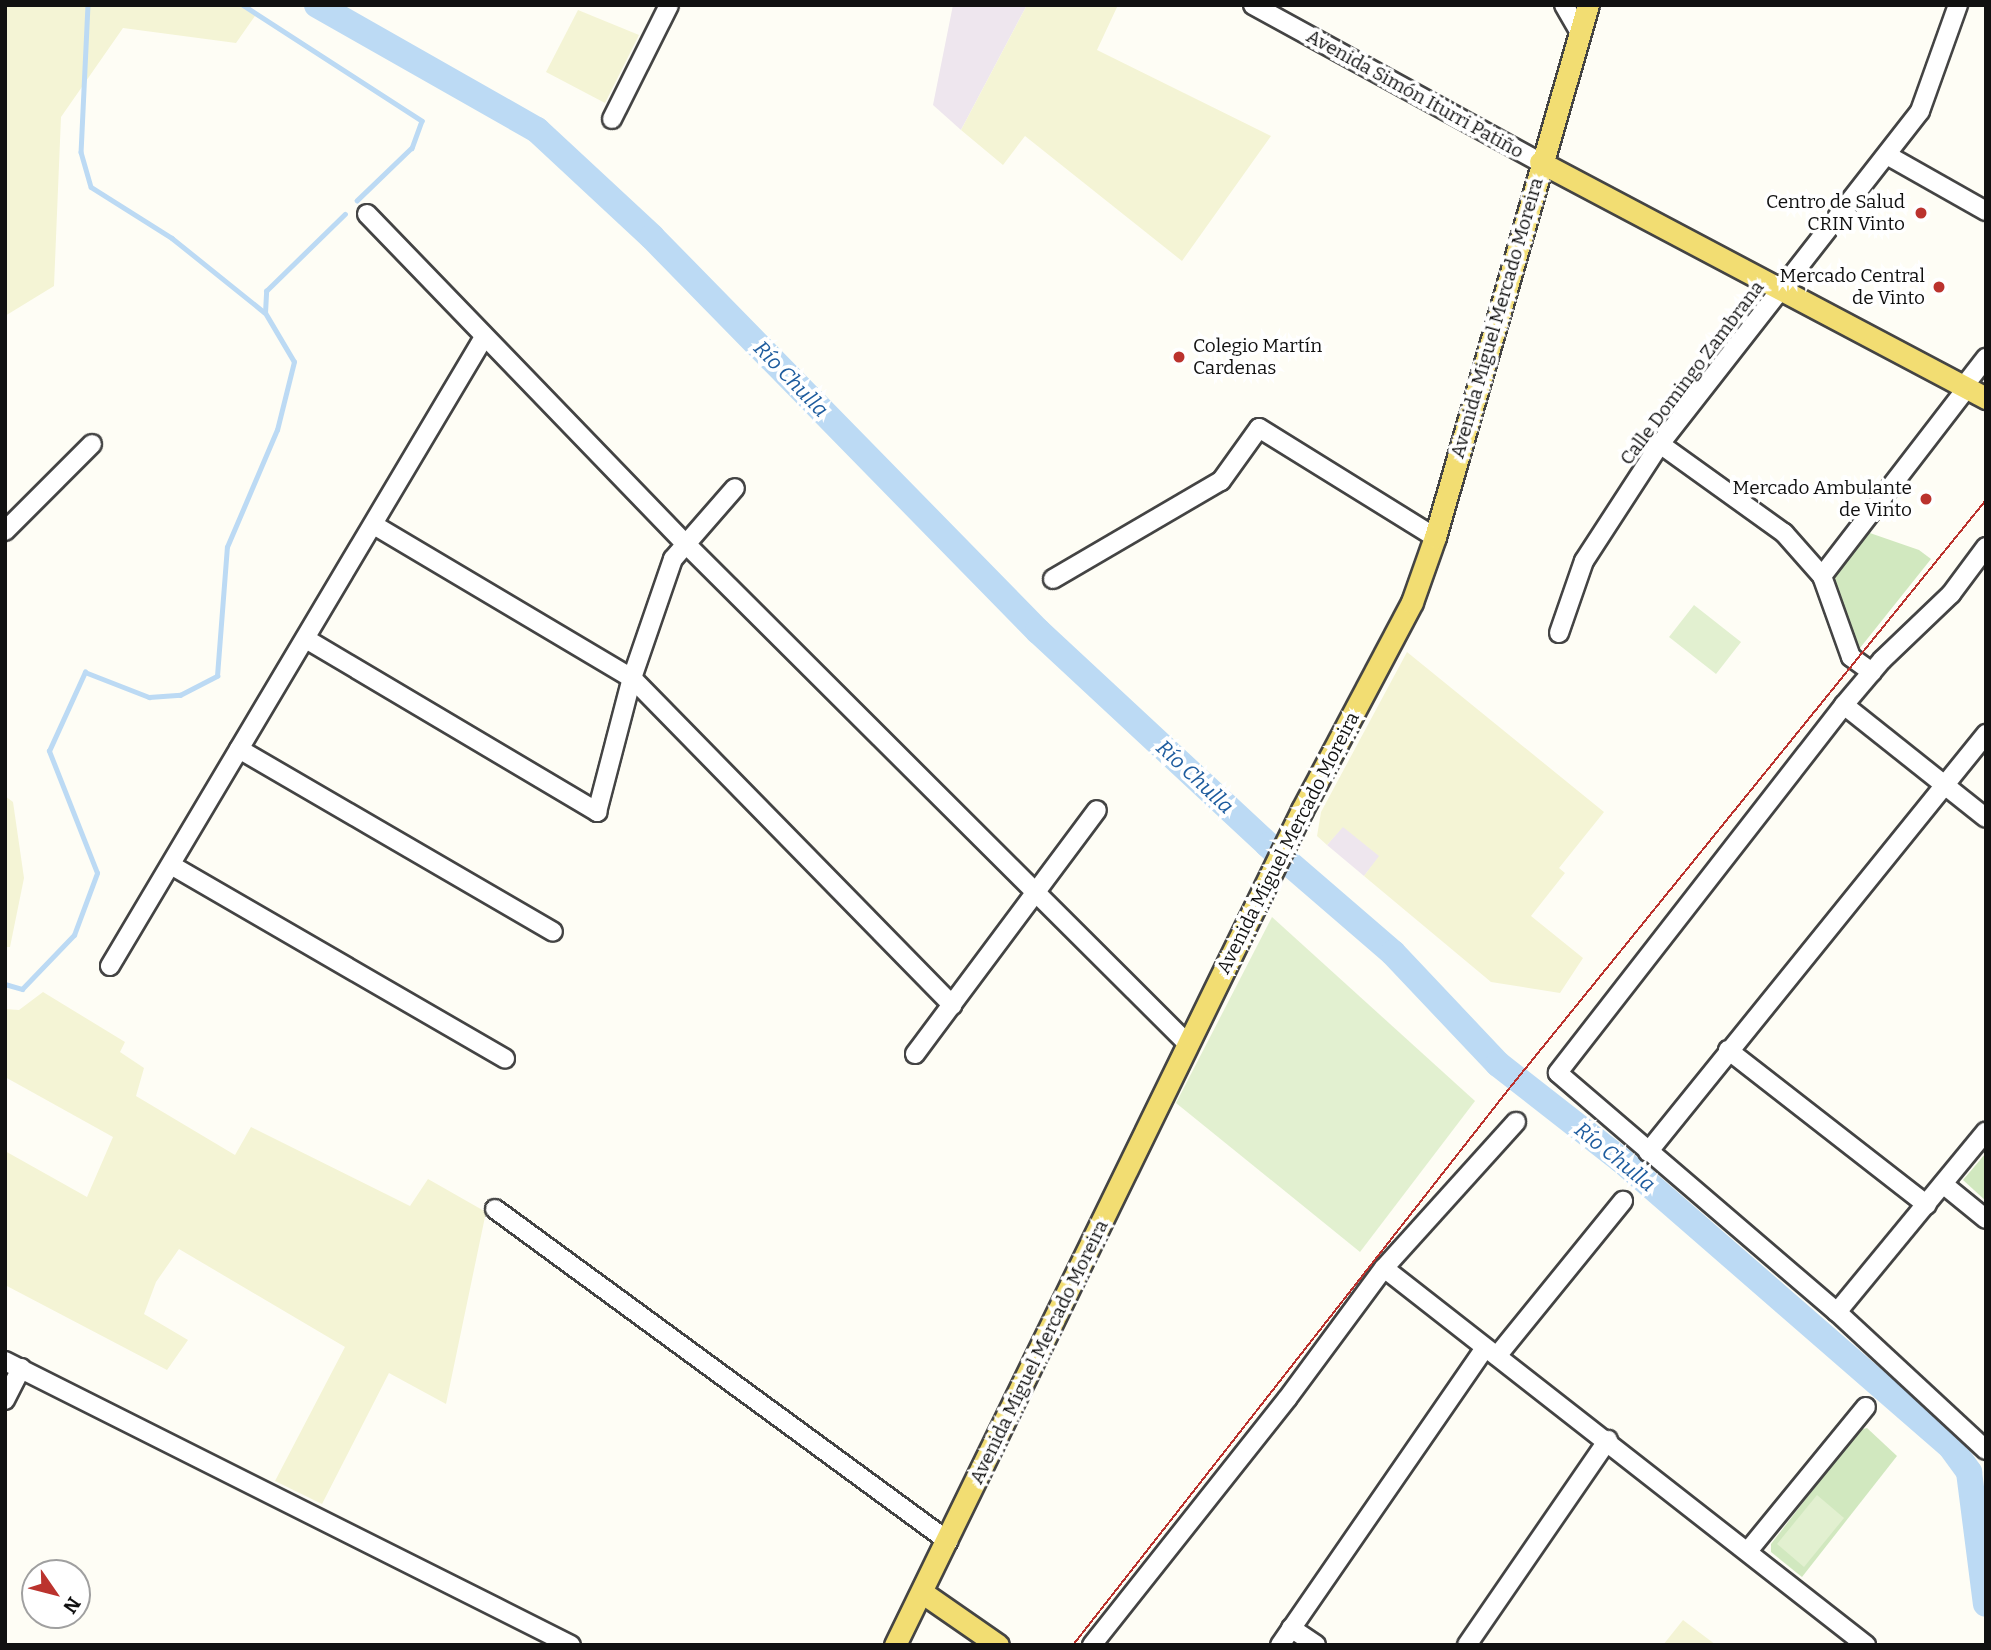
<!DOCTYPE html>
<html>
<head>
<meta charset="utf-8">
<style>
  body { margin:0 }
  #map { position:relative; width:1991px; height:1650px; overflow:hidden; background:#fefdf5; font-family:Bitter,serif }
  div>[style] { position:absolute }
  .industrial>* { inset:0; background:#eee6ee }
  .farmland>* { inset:0; background:#f4f4d5 }
  .green>* { inset:0; background:#d1e8bf }
  .pitch>* { inset:0; background:#e2f0d0 }
  .stream>* { height:4.5px; margin:-2.25px; padding:0 2.25px; transform-origin:2.25px; border-radius:2.25px; background:#bcdaf4 }
  .river>* { height:26px; margin:-13px; padding:0 13px; transform-origin:13px; border-radius:13px; background:#bcdaf4 }
  .roads { filter:drop-shadow(2px 0 #444) drop-shadow(-2px 0 #444) drop-shadow(0 2px #444) drop-shadow(0 -2px #444) }
  .minor>* { height:18px; margin:-9px; padding:0 9px; transform-origin:9px; border-radius:9px; background:#fff }
  .major>* { height:21px; margin:-10.5px; padding:0 10.5px; transform-origin:10.5px; border-radius:10.5px; background:#f2dd72 }
  .tram>* { height:2px; margin:-1px; padding:0 1px; transform-origin:1px; border-radius:1px; background:#bb332e }
  .dots>* { width:19px; height:19px; translate:-50% -50%; box-sizing:border-box; border:4px solid #fff; border-radius:50% }
  span { translate:-50% -50%; white-space:nowrap; text-align:center; line-height:1.15; -webkit-text-stroke:7px #fff; paint-order:stroke }
  .street-label { font-size:19px; color:#111 }
  .poi-label { font-size:19px; color:#111 }
  .right { translate:-100% -50%; text-align:right }
  .left { translate:0 -50%; text-align:left }
  .water-label { font-size:21px; color:#1e5c9e; font-style:italic }
  .frame { position:absolute; inset:0; border:7px solid #111; pointer-events:none }
  .north { position:absolute; left:21px; top:1559px; width:70px; height:70px; box-sizing:border-box; background:#fff; border:2px solid #a0a0a0; border-radius:50%; rotate:125deg; font-size:19px; font-weight:700; line-height:28px; text-align:center; color:#111 }
  .north::after { content:''; display:block; margin:auto; width:24px; height:32px; background:#bb332e; clip-path:polygon(50% 0,100% 100%,50% 72%,0 100%) }
</style>
</head>
<body>
<div id="map">
  <div class="industrial">
    <div style="clip-path:polygon(953px 5px,1027px 5px,961px 130px,933px 105px)"></div>
    <div style="clip-path:polygon(1343px 826px,1380px 856px,1364px 876px,1327px 845px)"></div>
  </div>
  <div class="farmland">
    <div style="clip-path:polygon(5px 5px,243px 5px,257px 13px,236px 43px,123px 28px,61px 117px,54px 286px,5px 316px)"></div>
    <div style="clip-path:polygon(1027px 5px,1118px 5px,1097px 50px,1271px 136px,1182px 261px,1025px 136px,1003px 165px,961px 130px)"></div>
    <div style="clip-path:polygon(578px 10px,639px 35px,605px 103px,546px 72px)"></div>
    <div style="clip-path:polygon(1407px 652px,1604px 812px,1559px 868px,1565px 873px,1531px 916px,1583px 958px,1560px 993px,1491px 982px,1364px 876px,1379px 856px,1343px 827px,1327px 845px,1317px 836px,1321px 812px)"></div>
    <div style="clip-path:polygon(5px 796px,13px 802px,24px 878px,10px 947px,5px 947px)"></div>
    <div style="clip-path:polygon(43px 992px,125px 1042px,120px 1052px,144px 1068px,136px 1096px,235px 1155px,251px 1127px,410px 1206px,428px 1179px,486px 1212px,446px 1404px,389px 1373px,322px 1504px,275px 1481px,345px 1347px,179px 1249px,156px 1282px,144px 1314px,188px 1340px,167px 1370px,5px 1285px,5px 1151px,87px 1197px,113px 1137px,5px 1077px,5px 1009px,19px 1010px)"></div>
    <div style="clip-path:polygon(1683px 1620px,1716px 1645px,1663px 1645px)"></div>
  </div>
  <div class="green">
    <div style="clip-path:polygon(1867px 532px,1919px 550px,1931px 559px,1856px 653px,1834px 577px)"></div>
    <div style="clip-path:polygon(1986px 1153px,1986px 1201px,1963px 1180px)"></div>
    <div style="clip-path:polygon(1867px 1428px,1897px 1456px,1802px 1577px,1771px 1552px,1771px 1544px,1859px 1430px)"></div>
  </div>
  <div class="pitch">
    <div style="clip-path:polygon(1694px 605px,1741px 642px,1716px 674px,1669px 637px)"></div>
    <div style="clip-path:polygon(1272px 917px,1475px 1101px,1360px 1252px,1176px 1103px)"></div>
    <div style="clip-path:polygon(1817px 1495px,1844px 1518px,1804px 1567px,1777px 1544px)"></div>
  </div>
  <div class="stream">
    <div style="left:88px;top:5px;width:147px;rotate:92.7deg"></div>
    <div style="left:81px;top:152px;width:36px;rotate:74deg"></div>
    <div style="left:91px;top:187px;width:96px;rotate:32.2deg"></div>
    <div style="left:172px;top:238px;width:118px;rotate:38.8deg"></div>
    <div style="left:243px;top:5px;width:213px;rotate:32.9deg"></div>
    <div style="left:422px;top:121px;width:29px;rotate:110deg"></div>
    <div style="left:412px;top:148px;width:76px;rotate:136.1deg"></div>
    <div style="left:5px;top:984px;width:18px;rotate:16deg"></div>
    <div style="left:22px;top:989px;width:75px;rotate:-46.1deg"></div>
    <div style="left:74px;top:935px;width:66px;rotate:-69.6deg"></div>
    <div style="left:97px;top:873px;width:131px;rotate:-111.5deg"></div>
    <div style="left:49px;top:751px;width:87px;rotate:-65.5deg"></div>
    <div style="left:85px;top:672px;width:69px;rotate:21.3deg"></div>
    <div style="left:149px;top:697px;width:31px;rotate:-4deg"></div>
    <div style="left:180px;top:695px;width:42px;rotate:-27.2deg"></div>
    <div style="left:217px;top:676px;width:129px;rotate:-85.6deg"></div>
    <div style="left:227px;top:547px;width:127px;rotate:-66.9deg"></div>
    <div style="left:277px;top:430px;width:70px;rotate:-76deg"></div>
    <div style="left:294px;top:362px;width:57px;rotate:-120.6deg"></div>
    <div style="left:265px;top:313px;width:22px;rotate:-87deg"></div>
    <div style="left:266px;top:291px;width:110px;rotate:-44.3deg"></div>
  </div>
  <div class="river">
    <div style="left:317px;top:5px;width:253px;rotate:29.6deg"></div>
    <div style="left:537px;top:130px;width:157px;rotate:42.9deg"></div>
    <div style="left:652px;top:237px;width:552px;rotate:45.59deg"></div>
    <div style="left:1038px;top:631px;width:314px;rotate:42.9deg"></div>
    <div style="left:1268px;top:845px;width:165px;rotate:40.8deg"></div>
    <div style="left:1393px;top:953px;width:153px;rotate:46.6deg"></div>
    <div style="left:1498px;top:1064px;width:156px;rotate:38deg"></div>
    <div style="left:1621px;top:1160px;width:437px;rotate:41deg"></div>
    <div style="left:1951px;top:1447px;width:31px;rotate:54deg"></div>
    <div style="left:1969px;top:1472px;width:133px;rotate:82.7deg"></div>
  </div>
  <div class="roads">
    <div class="minor">
      <div style="left:1253px;top:5px;width:327px;rotate:28.7deg"></div>
      <div style="left:1564px;top:5px;width:32px;rotate:60deg"></div>
      <div style="left:612px;top:119px;width:127px;rotate:-63.4deg"></div>
      <div style="left:1887px;top:155px;width:114px;rotate:29.5deg"></div>
      <div style="left:367px;top:214px;width:459px;rotate:46deg"></div>
      <div style="left:686px;top:544px;width:710px;rotate:44.89deg"></div>
      <div style="left:1964px;top:386px;width:36px;rotate:-52deg"></div>
      <div style="left:1660px;top:444px;width:153px;rotate:35.7deg"></div>
      <div style="left:1784px;top:533px;width:57px;rotate:48.5deg"></div>
      <div style="left:1822px;top:576px;width:86px;rotate:70.3deg"></div>
      <div style="left:1851px;top:657px;width:26px;rotate:36deg"></div>
      <div style="left:374px;top:525px;width:300px;rotate:30.7deg"></div>
      <div style="left:632px;top:678px;width:458px;rotate:45.6deg"></div>
      <div style="left:5px;top:531px;width:123px;rotate:-45deg"></div>
      <div style="left:1986px;top:547px;width:59px;rotate:126.7deg"></div>
      <div style="left:1951px;top:594px;width:95px;rotate:136.3deg"></div>
      <div style="left:1882px;top:660px;width:59px;rotate:130.2deg"></div>
      <div style="left:1844px;top:705px;width:466px;rotate:127.9deg"></div>
      <div style="left:1558px;top:1073px;width:367px;rotate:40.6deg"></div>
      <div style="left:1837px;top:1312px;width:203px;rotate:42.8deg"></div>
      <div style="left:1822px;top:576px;width:237px;rotate:-52.4deg"></div>
      <div style="left:1053px;top:579px;width:194px;rotate:-30.3deg"></div>
      <div style="left:1221px;top:481px;width:65px;rotate:-54.4deg"></div>
      <div style="left:1259px;top:428px;width:207px;rotate:31.8deg"></div>
      <div style="left:1559px;top:633px;width:76px;rotate:-70.9deg"></div>
      <div style="left:1584px;top:561px;width:140px;rotate:-57deg"></div>
      <div style="left:1660px;top:444px;width:422px;rotate:-52deg"></div>
      <div style="left:1920px;top:111px;width:113px;rotate:-70.3deg"></div>
      <div style="left:306px;top:639px;width:339px;rotate:30.7deg"></div>
      <div style="left:597px;top:812px;width:138px;rotate:-75.4deg"></div>
      <div style="left:632px;top:678px;width:126px;rotate:-71deg"></div>
      <div style="left:673px;top:559px;width:94px;rotate:-48.9deg"></div>
      <div style="left:1844px;top:705px;width:181px;rotate:38.5deg"></div>
      <div style="left:239px;top:749px;width:363px;rotate:30.2deg"></div>
      <div style="left:171px;top:865px;width:386px;rotate:30.1deg"></div>
      <div style="left:110px;top:966px;width:732px;rotate:-59.26deg"></div>
      <div style="left:1728px;top:1050px;width:252px;rotate:37.9deg"></div>
      <div style="left:915px;top:1054px;width:304px;rotate:-53.3deg"></div>
      <div style="left:1648px;top:1152px;width:538px;rotate:-51.04deg"></div>
      <div style="left:1943px;top:1184px;width:55px;rotate:39.1deg"></div>
      <div style="left:495px;top:1209px;width:562px;rotate:36.24deg"></div>
      <div style="left:1384px;top:1268px;width:612px;rotate:38.03deg"></div>
      <div style="left:1837px;top:1312px;width:234px;rotate:-50.5deg"></div>
      <div style="left:1497px;top:1356px;width:200px;rotate:-50.9deg"></div>
      <div style="left:5px;top:1361px;width:633px;rotate:26.65deg"></div>
      <div style="left:5px;top:1400px;width:36px;rotate:-63deg"></div>
      <div style="left:1748px;top:1551px;width:186px;rotate:-50.7deg"></div>
      <div style="left:1291px;top:1628px;width:30px;rotate:34deg"></div>
      <div style="left:1092px;top:1645px;width:314px;rotate:-51.6deg"></div>
      <div style="left:1287px;top:1399px;width:163px;rotate:-53.5deg"></div>
      <div style="left:1384px;top:1268px;width:197px;rotate:-47.9deg"></div>
      <div style="left:1280px;top:1645px;width:359px;rotate:-55.4deg"></div>
      <div style="left:1467px;top:1645px;width:249px;rotate:-55.5deg"></div>
    </div>
    <div class="major">
      <div style="left:1540px;top:162px;width:505px;rotate:27.89deg"></div>
      <div style="left:923px;top:1593px;width:91px;rotate:34.7deg"></div>
      <div style="left:895px;top:1645px;width:929px;rotate:-64.01deg"></div>
      <div style="left:1302px;top:810px;width:235px;rotate:-62.1deg"></div>
      <div style="left:1412px;top:602px;width:69px;rotate:-70.5deg"></div>
      <div style="left:1435px;top:537px;width:554px;rotate:-73.96deg"></div>
    </div>
  </div>
  <div class="tram">
    <div style="left:1073px;top:1645px;width:705px;rotate:-51.91deg"></div>
    <div style="left:1508px;top:1090px;width:759px;rotate:-50.99deg"></div>
  </div>
  <div class="dots">
    <div style="left:1921px;top:213px;background:#bb332e"></div>
    <div style="left:1939px;top:287px;background:#bb332e"></div>
    <div style="left:1179px;top:357px;background:#bb332e"></div>
    <div style="left:1926px;top:499px;background:#bb332e"></div>
  </div>
  <div class="street-label">
    <span style="left:1415px;top:94px;rotate:29deg">Avenida Simón Iturri Patiño</span>
    <span style="left:1497px;top:318px;rotate:-74deg">Avenida Miguel Mercado Moreira</span>
    <span style="left:1692px;top:373px;rotate:-53deg">Calle Domingo Zambrana</span>
    <span style="left:1288px;top:843px;rotate:-63deg">Avenida Miguel Mercado Moreira</span>
    <span style="left:1039px;top:1352px;rotate:-64deg">Avenida Miguel Mercado Moreira</span>
  </div>
  <div class="poi-label">
    <span class="right" style="left:1905px;top:213px">Centro de Salud<br>CRIN Vinto</span>
    <span class="right" style="left:1925px;top:287px">Mercado Central<br>de Vinto</span>
    <span class="left" style="left:1193px;top:357px">Colegio Martín<br>Cardenas</span>
    <span class="right" style="left:1912px;top:499px">Mercado Ambulante<br>de Vinto</span>
  </div>
  <div class="water-label">
    <span style="left:791px;top:379px;rotate:46deg">Río Chulla</span>
    <span style="left:1195px;top:777px;rotate:43deg">Río Chulla</span>
    <span style="left:1615px;top:1157px;rotate:39deg">Río Chulla</span>
  </div>
  <div class="frame"></div>
  <div class="north">N</div>
</div>
</body>
</html>
